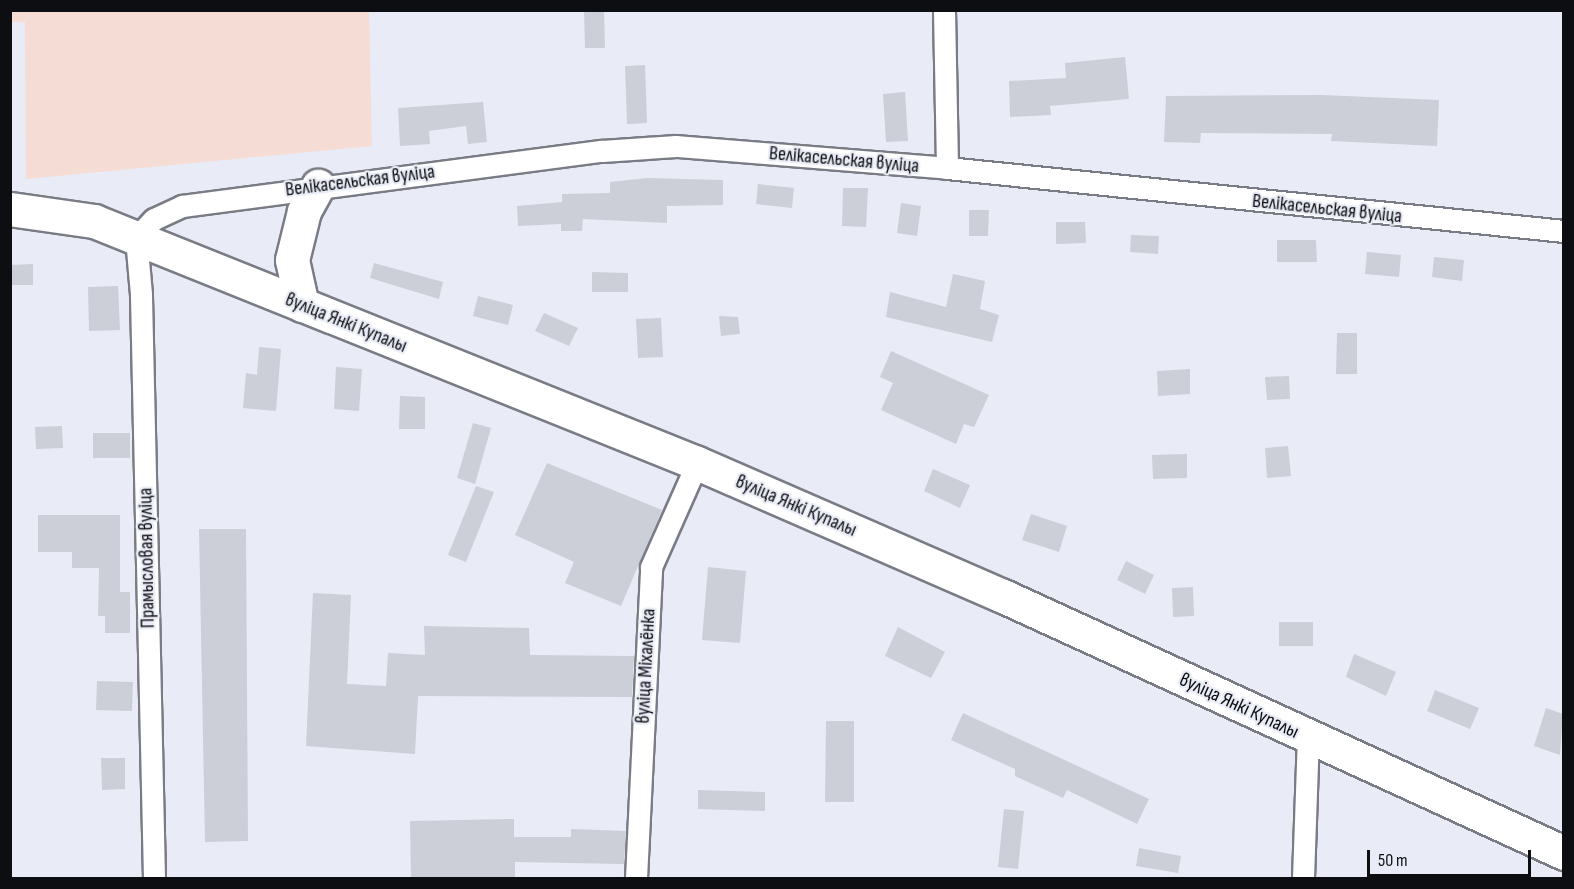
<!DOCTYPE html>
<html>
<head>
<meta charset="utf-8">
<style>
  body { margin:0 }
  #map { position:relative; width:1574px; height:889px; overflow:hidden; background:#e9ecf6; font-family:"Sofia Sans Condensed",sans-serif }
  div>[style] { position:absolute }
  .education>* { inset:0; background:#f5dcd4 }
  .building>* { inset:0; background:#ccced8 }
  .roads { filter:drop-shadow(2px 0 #7a7c85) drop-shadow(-2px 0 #7a7c85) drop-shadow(0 2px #7a7c85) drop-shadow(0 -2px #7a7c85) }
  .minor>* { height:21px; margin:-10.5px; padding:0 10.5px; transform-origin:10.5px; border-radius:10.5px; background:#fff }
  .primary>* { height:33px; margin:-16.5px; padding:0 16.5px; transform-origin:16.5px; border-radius:16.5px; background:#fff }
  span { translate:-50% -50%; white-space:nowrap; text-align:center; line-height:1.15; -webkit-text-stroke:4.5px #e9ecf6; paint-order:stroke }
  .street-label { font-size:20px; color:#0d0e11 }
  .frame { position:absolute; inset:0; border:12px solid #0d0e11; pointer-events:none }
  .scale { position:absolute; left:1367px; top:850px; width:164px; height:27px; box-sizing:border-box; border:3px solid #0d0e11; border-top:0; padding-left:8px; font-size:18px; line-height:21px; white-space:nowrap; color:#0d0e11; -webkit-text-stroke:4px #e9ecf6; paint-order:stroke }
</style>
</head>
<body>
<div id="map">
  <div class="education">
    <div style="clip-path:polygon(10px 11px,416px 10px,416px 11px,369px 11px,372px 146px,26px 179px,25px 22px,11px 22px)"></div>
  </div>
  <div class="building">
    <div style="clip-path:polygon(584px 10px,604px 10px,605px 48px,585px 48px)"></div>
    <div style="clip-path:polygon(1125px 57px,1129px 99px,1050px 106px,1051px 115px,1010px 117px,1009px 81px,1066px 78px,1065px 63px)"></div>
    <div style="clip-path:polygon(645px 65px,647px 123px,627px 124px,625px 66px)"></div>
    <div style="clip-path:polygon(905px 92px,908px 141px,886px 142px,883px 94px)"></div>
    <div style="clip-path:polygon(1322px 95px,1439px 100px,1437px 146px,1331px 141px,1332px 134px,1201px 133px,1200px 143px,1164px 142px,1166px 96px)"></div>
    <div style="clip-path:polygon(483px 102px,487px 142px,468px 144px,466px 126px,429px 131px,430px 144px,400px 146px,398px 108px)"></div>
    <div style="clip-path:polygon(647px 178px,723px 180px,723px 205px,667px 206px,667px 223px,583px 219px,582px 231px,561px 231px,561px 224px,518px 226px,517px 206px,562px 202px,562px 194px,610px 193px,610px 182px)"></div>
    <div style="clip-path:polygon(758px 184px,794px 188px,792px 208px,756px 204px)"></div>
    <div style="clip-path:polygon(843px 188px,868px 188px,866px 227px,842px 226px)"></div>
    <div style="clip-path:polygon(901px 203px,921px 206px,917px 236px,897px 233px)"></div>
    <div style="clip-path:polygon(969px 210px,989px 210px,988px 236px,969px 236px)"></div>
    <div style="clip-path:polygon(1056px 222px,1085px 222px,1086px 243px,1056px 244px)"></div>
    <div style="clip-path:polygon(1131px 235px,1159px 236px,1158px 254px,1130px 252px)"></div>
    <div style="clip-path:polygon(1277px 240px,1316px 240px,1317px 262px,1277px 262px)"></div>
    <div style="clip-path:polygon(1367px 252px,1401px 255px,1399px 277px,1365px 274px)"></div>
    <div style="clip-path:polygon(1434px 257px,1464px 260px,1462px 281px,1432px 277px)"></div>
    <div style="clip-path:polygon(374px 263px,443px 282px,439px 299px,370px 278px)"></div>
    <div style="clip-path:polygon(33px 264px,33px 285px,10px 285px,10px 265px)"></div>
    <div style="clip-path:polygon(592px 272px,628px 273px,628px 292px,592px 292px)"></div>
    <div style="clip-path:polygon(953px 274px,985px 281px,980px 309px,999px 315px,992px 342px,886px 317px,890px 292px,946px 307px)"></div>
    <div style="clip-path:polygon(118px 286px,120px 330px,89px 331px,88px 287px)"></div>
    <div style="clip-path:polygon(478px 296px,513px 305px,508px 325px,473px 316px)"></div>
    <div style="clip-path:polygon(544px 313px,578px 328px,569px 346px,535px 331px)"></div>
    <div style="clip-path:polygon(719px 316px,738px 317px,740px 334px,721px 336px)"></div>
    <div style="clip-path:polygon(661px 318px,663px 357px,638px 358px,636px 319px)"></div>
    <div style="clip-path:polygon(1337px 333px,1357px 333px,1357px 374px,1336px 374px)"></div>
    <div style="clip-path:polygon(259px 347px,281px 349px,276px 411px,243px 408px,246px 373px,257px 375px)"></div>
    <div style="clip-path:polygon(891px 351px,989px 395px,974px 427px,964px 424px,956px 444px,881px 410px,893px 383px,880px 377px)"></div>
    <div style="clip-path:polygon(336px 367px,362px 369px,359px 411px,334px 409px)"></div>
    <div style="clip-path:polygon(1190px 369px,1190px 394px,1158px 396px,1157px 371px)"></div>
    <div style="clip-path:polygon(1289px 376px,1290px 399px,1267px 400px,1265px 377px)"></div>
    <div style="clip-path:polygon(400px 396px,425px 397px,425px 429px,399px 429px)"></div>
    <div style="clip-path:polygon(473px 423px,491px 428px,475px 484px,457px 478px)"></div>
    <div style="clip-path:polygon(62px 426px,63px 448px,36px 449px,35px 427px)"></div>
    <div style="clip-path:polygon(93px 433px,130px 433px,130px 458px,93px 458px)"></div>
    <div style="clip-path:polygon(1288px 446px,1291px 476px,1267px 478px,1265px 448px)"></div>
    <div style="clip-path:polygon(1187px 454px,1187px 478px,1153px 479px,1152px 455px)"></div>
    <div style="clip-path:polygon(547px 463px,662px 510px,621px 606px,565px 583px,574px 562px,515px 535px)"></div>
    <div style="clip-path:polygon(933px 469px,970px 485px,960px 508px,924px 491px)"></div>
    <div style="clip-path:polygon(476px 486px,494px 492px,466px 562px,448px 555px)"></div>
    <div style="clip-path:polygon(1031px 514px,1067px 526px,1059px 552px,1022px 540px)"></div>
    <div style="clip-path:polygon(38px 515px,120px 515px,120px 592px,130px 592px,130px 633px,105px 633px,105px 616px,98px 616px,99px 568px,72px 568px,72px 552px,38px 552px)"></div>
    <div style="clip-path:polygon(199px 529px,246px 529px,248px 841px,205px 842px)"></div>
    <div style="clip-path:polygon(1126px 561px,1154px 575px,1145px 594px,1117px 580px)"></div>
    <div style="clip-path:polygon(708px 567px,746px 571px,740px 643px,702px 640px)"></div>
    <div style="clip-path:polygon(1193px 587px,1194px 616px,1173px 617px,1172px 588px)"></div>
    <div style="clip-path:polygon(313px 593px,351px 595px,347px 684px,386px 686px,388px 653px,425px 655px,424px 626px,529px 628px,530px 655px,634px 656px,632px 697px,418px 696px,415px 754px,306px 746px)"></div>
    <div style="clip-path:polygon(1279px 622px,1313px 622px,1313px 646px,1279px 646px)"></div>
    <div style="clip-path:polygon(898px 627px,945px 652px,931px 678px,885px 656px)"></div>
    <div style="clip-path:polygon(1354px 654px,1396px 672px,1386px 696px,1346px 677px)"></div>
    <div style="clip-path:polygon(97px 681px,133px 682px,132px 711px,96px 710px)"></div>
    <div style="clip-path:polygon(1435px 690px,1479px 708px,1470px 729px,1427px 711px)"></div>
    <div style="clip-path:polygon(1546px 708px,1563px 714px,1560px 755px,1534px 746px)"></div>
    <div style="clip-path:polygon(963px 713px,1149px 799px,1137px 824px,1067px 790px,1063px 798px,1015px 776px,1015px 769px,951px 740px)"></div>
    <div style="clip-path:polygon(826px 721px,854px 721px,854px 802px,825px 802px)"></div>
    <div style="clip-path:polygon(101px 758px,125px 758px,125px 789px,102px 790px)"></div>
    <div style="clip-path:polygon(698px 790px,765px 792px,765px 811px,698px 809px)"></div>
    <div style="clip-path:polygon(1004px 809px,1024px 811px,1018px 869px,998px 867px)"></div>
    <div style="clip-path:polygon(514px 819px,514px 837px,571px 837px,571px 829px,626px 831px,624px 864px,515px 862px,515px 879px,411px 879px,410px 821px)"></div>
    <div style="clip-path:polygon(1139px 848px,1181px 856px,1178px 873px,1136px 866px)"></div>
  </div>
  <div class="roads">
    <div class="minor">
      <div style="left:944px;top:10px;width:158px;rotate:88.9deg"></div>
      <div style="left:154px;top:878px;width:584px;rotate:-91.28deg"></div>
      <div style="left:141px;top:294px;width:56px;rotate:-95.1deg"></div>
      <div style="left:136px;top:238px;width:26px;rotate:-47deg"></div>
      <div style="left:154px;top:219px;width:31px;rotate:-25deg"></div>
      <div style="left:182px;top:206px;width:424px;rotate:-7.5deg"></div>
      <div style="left:602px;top:151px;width:74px;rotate:-3.9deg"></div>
      <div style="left:676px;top:146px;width:272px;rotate:4.6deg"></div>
      <div style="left:947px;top:168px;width:620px;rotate:5.83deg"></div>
      <div style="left:636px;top:878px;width:311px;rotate:-87.2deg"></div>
      <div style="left:651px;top:567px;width:114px;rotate:-66.1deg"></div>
      <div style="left:1303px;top:878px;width:140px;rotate:-88deg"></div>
    </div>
    <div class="primary">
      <div style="left:10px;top:209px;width:85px;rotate:8.1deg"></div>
      <div style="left:94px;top:221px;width:650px;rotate:21.87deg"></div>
      <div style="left:697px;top:463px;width:334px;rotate:23.5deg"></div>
      <div style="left:1003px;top:596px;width:617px;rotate:24.61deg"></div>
      <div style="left:302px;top:305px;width:46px;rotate:-102.5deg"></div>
      <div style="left:292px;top:260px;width:50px;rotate:-76.2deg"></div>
      <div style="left:304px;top:211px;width:29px;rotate:-61deg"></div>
    </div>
  </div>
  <div class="street-label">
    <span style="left:844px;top:160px;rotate:5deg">Велікасельская вуліца</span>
    <span style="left:360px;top:181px;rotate:-7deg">Велікасельская вуліца</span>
    <span style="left:1327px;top:209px;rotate:6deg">Велікасельская вуліца</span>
    <span style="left:346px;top:323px;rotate:22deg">вуліца Янкі Купалы</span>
    <span style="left:796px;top:506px;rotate:23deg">вуліца Янкі Купалы</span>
    <span style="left:147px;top:558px;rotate:-91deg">Прамысловая вуліца</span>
    <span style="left:646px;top:666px;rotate:-87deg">вуліца Міхалёнка</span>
    <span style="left:1239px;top:706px;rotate:25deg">вуліца Янкі Купалы</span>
  </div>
  <div class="frame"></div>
  <div class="scale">50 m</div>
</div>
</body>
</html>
